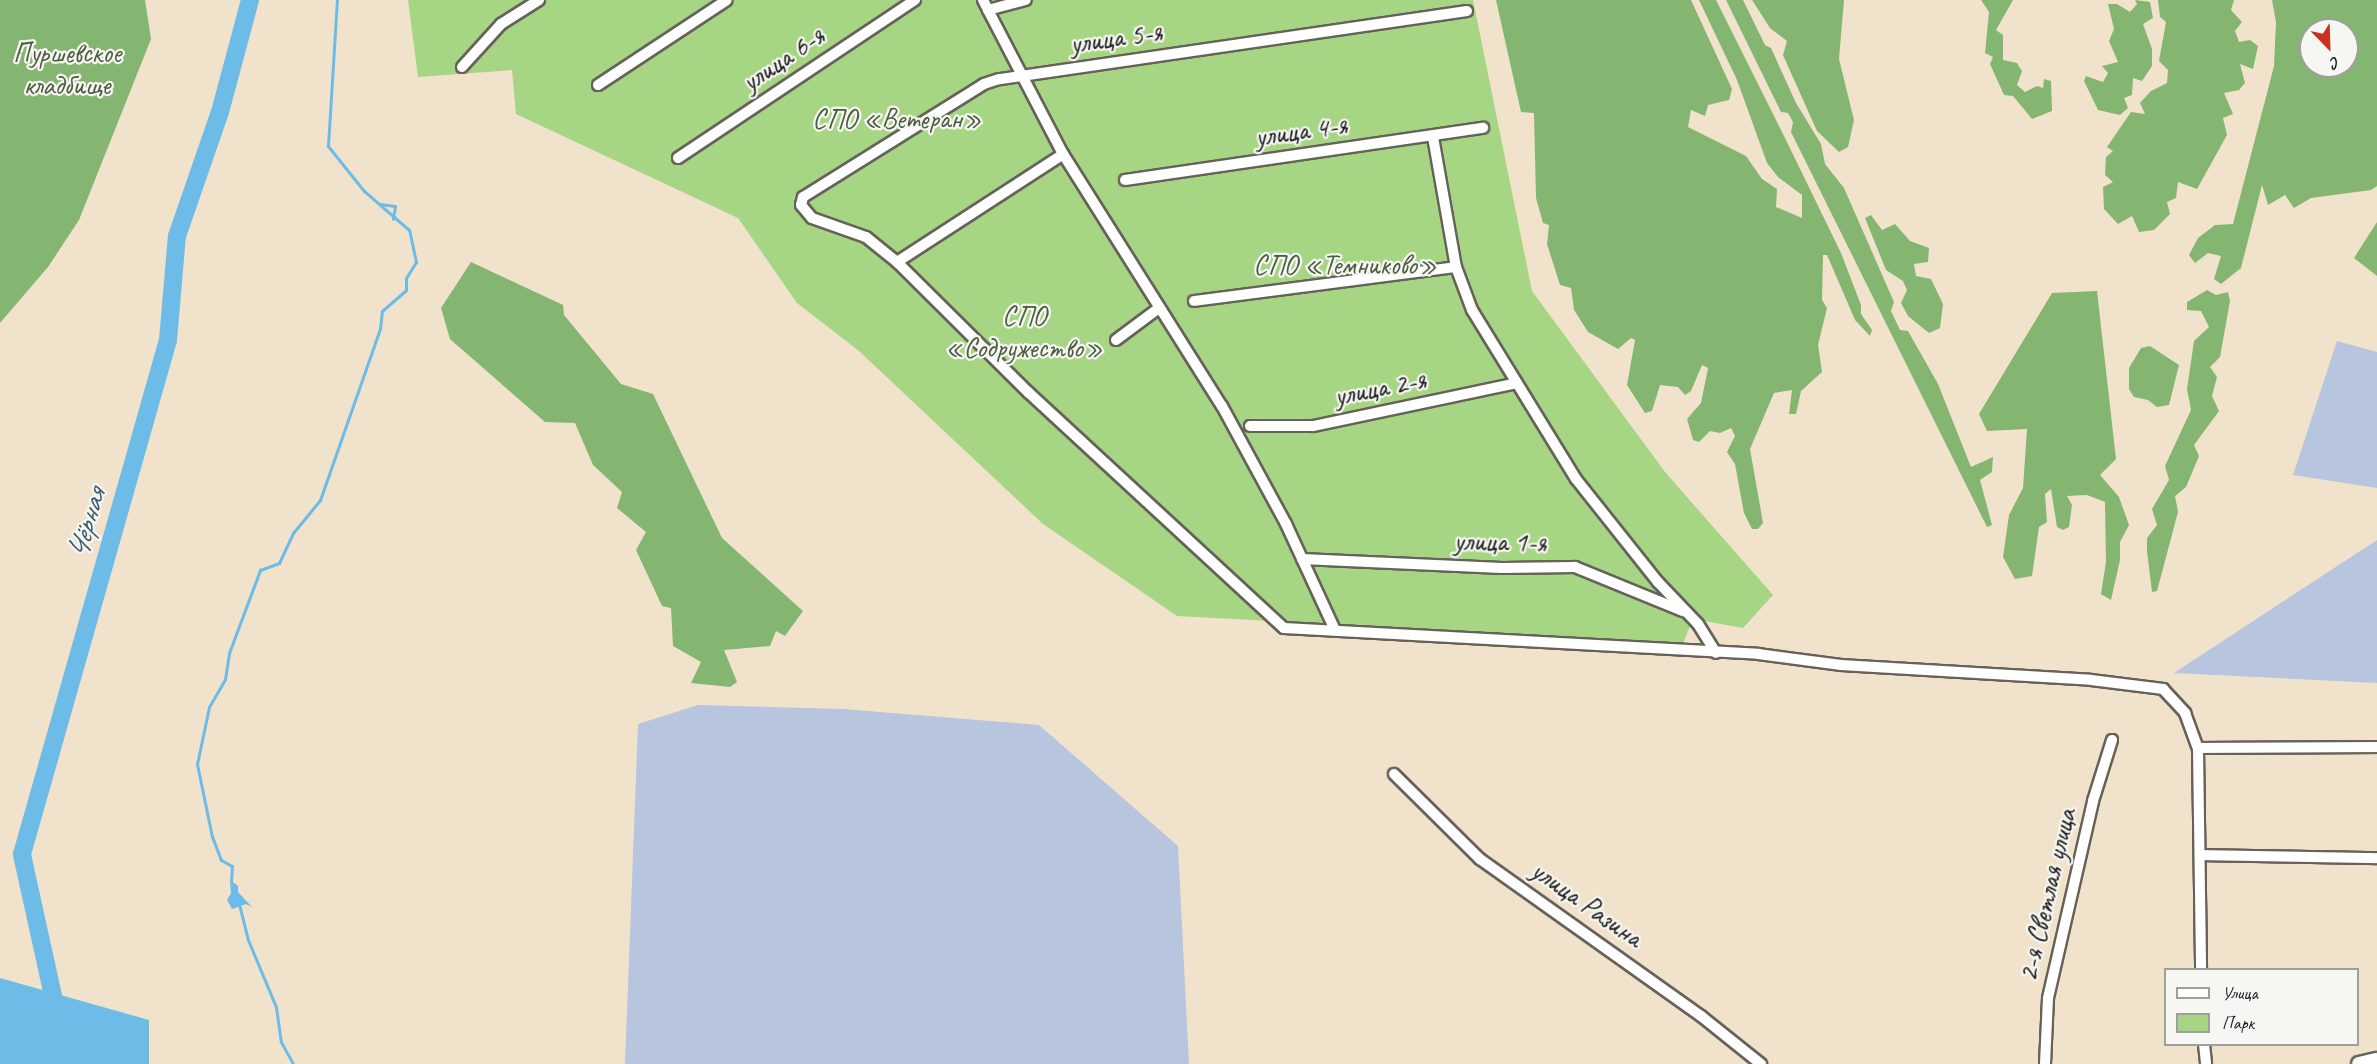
<!DOCTYPE html>
<html>
<head>
<meta charset="utf-8">
<style>
  body { margin:0 }
  #map { position:relative; width:2377px; height:1064px; overflow:hidden; background:#f1e3cb; font-family:Caveat,sans-serif }
  div>[style] { position:absolute }
  .industrial>* { inset:0; background:#b7c5de }
  .green>* { inset:0; background:#a6d583 }
  .forest>* { inset:0; background:#84b671 }
  .water>* { inset:0; background:#6dbbe7 }
  .stream>* { height:3px; margin:-1.5px; padding:0 1.5px; transform-origin:1.5px; border-radius:1.5px; background:#6dbbe7 }
  .river>* { height:18px; margin:-9px; padding:0 9px; transform-origin:9px; border-radius:9px; background:#6dbbe7 }
  .roads { filter:drop-shadow(2px 0 #676259) drop-shadow(-2px 0 #676259) drop-shadow(0 2px #676259) drop-shadow(0 -2px #676259) }
  .street>* { height:10px; margin:-5px; padding:0 5px; transform-origin:5px; border-radius:5px; background:#fff }
  .secondary>* { height:14px; margin:-7px; padding:0 7px; transform-origin:7px; border-radius:7px; background:#fff }
  span { translate:-50% -50%; white-space:nowrap; text-align:center; line-height:1.15; -webkit-text-stroke:4.5px #f6f6f2; paint-order:stroke }
  .street-label { font-size:28px; color:#1c1c1c }
  .park-label { font-size:28px; color:#4c5d40 }
  .water-label { font-size:30px; color:#3c5c6d; font-style:italic }
  .legend { position:absolute; left:2164px; top:968px; width:195px; height:78px; box-sizing:border-box; background:#f6f6f2; border:2px solid #9f9f9c; margin:0; padding:8px 10px; list-style:none; font-size:18px; color:#1c1c1c }
  .legend li { display:flex; align-items:center; gap:12px; height:30px }
  .legend b { width:30px; border:2px solid #9f9f9c }
  .north { position:absolute; left:2299px; top:18px; width:60px; height:60px; box-sizing:border-box; background:#f6f6f2; border:2px solid #9f9f9c; border-radius:50%; rotate:157deg; font-size:16px; font-weight:700; line-height:24px; text-align:center; color:#1c1c1c }
  .north::after { content:''; display:block; margin:auto; width:21px; height:27px; background:#c8321e; clip-path:polygon(50% 0,100% 100%,50% 72%,0 100%) }
</style>
</head>
<body>
<div id="map">
  <div class="industrial">
    <div style="clip-path:polygon(2337px 341px,2377px 352px,2377px 488px,2293px 475px)"></div>
    <div style="clip-path:polygon(2377px 540px,2377px 683px,2174px 673px,2180px 669px)"></div>
    <div style="clip-path:polygon(698px 705px,843px 709px,1039px 725px,1178px 846px,1189px 1064px,625px 1064px,638px 724px)"></div>
  </div>
  <div class="green">
    <div style="clip-path:polygon(408px 0,1473px 0,1532px 291px,1665px 472px,1773px 595px,1743px 628px,1693px 619px,1683px 643px,1177px 616px,1043px 524px,859px 351px,797px 303px,738px 218px,516px 114px,512px 70px,418px 77px)"></div>
  </div>
  <div class="forest">
    <div style="clip-path:polygon(0 0,145px 0,151px 39px,79px 220px,48px 267px,0 323px)"></div>
    <div style="clip-path:polygon(1496px 0,1691px 0,1732px 89px,1729px 100px,1708px 105px,1705px 116px,1691px 110px,1688px 127px,1746px 156px,1762px 179px,1777px 189px,1776px 207px,1802px 218px,1802px 195px,1778px 177px,1767px 163px,1737px 80px,1699px 0,1716px 0,1784px 136px,1841px 253px,1861px 305px,1861px 314px,1872px 330px,1870px 336px,1855px 320px,1827px 255px,1823px 255px,1822px 300px,1827px 308px,1818px 345px,1822px 372px,1801px 391px,1796px 414px,1789px 414px,1792px 390px,1774px 393px,1750px 449px,1763px 523px,1758px 529px,1752px 529px,1744px 513px,1735px 464px,1727px 452px,1735px 436px,1731px 428px,1720px 433px,1710px 431px,1699px 442px,1693px 440px,1687px 419px,1701px 403px,1708px 368px,1702px 365px,1691px 391px,1685px 395px,1678px 387px,1660px 385px,1652px 411px,1645px 413px,1627px 385px,1635px 340px,1631px 338px,1618px 349px,1588px 332px,1574px 310px,1571px 288px,1560px 285px,1547px 244px,1549px 225px,1543px 223px,1536px 198px,1534px 113px,1521px 112px)"></div>
    <div style="clip-path:polygon(1726px 0,1743px 0,1765px 45px,1771px 48px,1796px 103px,1821px 144px,1825px 164px,1844px 188px,1894px 302px,1891px 311px,1900px 330px,1908px 331px,1938px 384px,1971px 467px,1993px 457px,1992px 472px,1980px 480px,1992px 525px,1987px 527px,1791px 132px,1793px 122px,1788px 113px,1781px 112px)"></div>
    <div style="clip-path:polygon(1752px 0,1844px 0,1839px 59px,1854px 120px,1848px 147px,1839px 152px,1817px 131px,1783px 55px,1787px 41px,1770px 28px)"></div>
    <div style="clip-path:polygon(1981px 0,2013px 0,1996px 30px,2003px 35px,2003px 60px,2017px 63px,2022px 71px,2017px 85px,2025px 92px,2037px 86px,2043px 88px,2044px 79px,2051px 81px,2052px 111px,2032px 119px,2013px 96px,2004px 95px,1990px 64px,1993px 57px,1985px 53px,1989px 12px)"></div>
    <div style="clip-path:polygon(2135px 0,2150px 2px,2153px 18px,2143px 24px,2152px 49px,2152px 66px,2142px 81px,2133px 78px,2132px 95px,2124px 98px,2128px 108px,2120px 115px,2098px 110px,2084px 81px,2086px 76px,2103px 82px,2108px 73px,2102px 66px,2118px 62px,2109px 41px,2114px 29px,2108px 4px,2117px 4px,2130px 12px,2137px 4px)"></div>
    <div style="clip-path:polygon(2158px 0,2234px 0,2231px 10px,2242px 22px,2235px 31px,2239px 42px,2250px 40px,2258px 46px,2253px 69px,2240px 64px,2245px 83px,2239px 90px,2224px 93px,2233px 114px,2223px 118px,2227px 135px,2197px 189px,2178px 182px,2176px 198px,2167px 202px,2170px 214px,2154px 230px,2139px 232px,2132px 216px,2118px 224px,2104px 209px,2103px 187px,2113px 182px,2105px 175px,2106px 157px,2113px 151px,2107px 147px,2131px 112px,2145px 114px,2140px 103px,2151px 91px,2167px 83px,2168px 70px,2159px 61px,2166px 22px,2160px 17px)"></div>
    <div style="clip-path:polygon(evenodd,2272px 0,2377px 0,2377px 186px,2371px 190px,2311px 198px,2294px 208px,2285px 195px,2268px 205px,2262px 185px,2241px 268px,2221px 284px,2214px 279px,2221px 256px,2208px 253px,2195px 263px,2189px 255px,2198px 238px,2215px 225px,2233px 224px,2274px 66px,2276px 22px,2272px 0,2311px 30px,2347px 30px,2347px 66px,2311px 66px,2311px 30px)"></div>
    <div style="clip-path:polygon(1871px 215px,1882px 230px,1895px 224px,1910px 241px,1929px 248px,1928px 262px,1914px 264px,1916px 276px,1931px 279px,1943px 304px,1940px 328px,1929px 333px,1908px 316px,1901px 303px,1907px 290px,1903px 281px,1886px 270px,1865px 218px)"></div>
    <div style="clip-path:polygon(2377px 222px,2377px 276px,2354px 258px)"></div>
    <div style="clip-path:polygon(471px 262px,563px 305px,564px 315px,621px 384px,653px 394px,722px 538px,803px 611px,785px 636px,776px 631px,770px 646px,724px 650px,737px 682px,730px 687px,691px 683px,701px 662px,673px 646px,671px 608px,662px 606px,636px 550px,646px 532px,617px 508px,622px 492px,593px 465px,575px 423px,545px 422px,450px 339px,441px 308px)"></div>
    <div style="clip-path:polygon(2207px 290px,2216px 295px,2228px 292px,2230px 301px,2220px 357px,2210px 367px,2217px 377px,2212px 396px,2219px 411px,2194px 445px,2199px 456px,2186px 487px,2175px 496px,2178px 512px,2157px 591px,2152px 592px,2147px 551px,2147px 538px,2157px 525px,2152px 509px,2169px 480px,2165px 466px,2191px 410px,2187px 389px,2194px 341px,2209px 327px,2201px 311px,2187px 310px,2187px 302px)"></div>
    <div style="clip-path:polygon(2097px 291px,2116px 459px,2100px 475px,2119px 497px,2129px 525px,2120px 542px,2120px 560px,2111px 600px,2101px 594px,2106px 562px,2105px 502px,2087px 495px,2067px 496px,2072px 505px,2069px 527px,2063px 530px,2057px 527px,2051px 489px,2045px 494px,2047px 522px,2039px 527px,2032px 576px,2015px 579px,2003px 557px,2009px 515px,2023px 488px,2027px 429px,1987px 431px,1979px 414px,2052px 293px)"></div>
    <div style="clip-path:polygon(2150px 346px,2179px 365px,2169px 405px,2157px 407px,2148px 400px,2134px 397px,2129px 389px,2129px 368px,2141px 348px)"></div>
  </div>
  <div class="water">
    <div style="clip-path:polygon(230px 880px,238px 886px,238px 892px,252px 907px,246px 904px,232px 909px,227px 900px,231px 893px)"></div>
    <div style="clip-path:polygon(0 978px,149px 1020px,149px 1064px,0 1064px)"></div>
  </div>
  <div class="stream">
    <div style="left:380px;top:204px;width:15px;rotate:8deg"></div>
    <div style="left:395px;top:206px;width:13px;rotate:99deg"></div>
    <div style="left:231px;top:883px;width:17px;rotate:-87deg"></div>
    <div style="left:232px;top:866px;width:13px;rotate:-151deg"></div>
    <div style="left:221px;top:860px;width:25px;rotate:-111deg"></div>
    <div style="left:212px;top:837px;width:75px;rotate:-101.6deg"></div>
    <div style="left:197px;top:764px;width:58px;rotate:-78.1deg"></div>
    <div style="left:209px;top:707px;width:32px;rotate:-60deg"></div>
    <div style="left:225px;top:679px;width:26px;rotate:-81deg"></div>
    <div style="left:229px;top:653px;width:89px;rotate:-69.5deg"></div>
    <div style="left:260px;top:570px;width:20px;rotate:-20deg"></div>
    <div style="left:279px;top:563px;width:33px;rotate:-65deg"></div>
    <div style="left:293px;top:533px;width:43px;rotate:-50.7deg"></div>
    <div style="left:320px;top:500px;width:181px;rotate:-70.7deg"></div>
    <div style="left:380px;top:329px;width:18px;rotate:-84deg"></div>
    <div style="left:382px;top:311px;width:32px;rotate:-41deg"></div>
    <div style="left:406px;top:290px;width:12px;rotate:-90deg"></div>
    <div style="left:406px;top:278px;width:19px;rotate:-58deg"></div>
    <div style="left:416px;top:262px;width:33px;rotate:-102deg"></div>
    <div style="left:409px;top:230px;width:60px;rotate:-139.1deg"></div>
    <div style="left:364px;top:191px;width:58px;rotate:-128.7deg"></div>
    <div style="left:328px;top:146px;width:146px;rotate:-86.5deg"></div>
    <div style="left:239px;top:904px;width:37px;rotate:76deg"></div>
    <div style="left:248px;top:940px;width:73px;rotate:67.3deg"></div>
    <div style="left:276px;top:1007px;width:35px;rotate:82deg"></div>
    <div style="left:281px;top:1042px;width:25px;rotate:61deg"></div>
  </div>
  <div class="river">
    <div style="left:68px;top:1064px;width:215px;rotate:-102.4deg"></div>
    <div style="left:22px;top:854px;width:534px;rotate:-74.14deg"></div>
    <div style="left:168px;top:340px;width:104px;rotate:-85.1deg"></div>
    <div style="left:177px;top:236px;width:131px;rotate:-70.9deg"></div>
    <div style="left:220px;top:112px;width:116px;rotate:-75deg"></div>
  </div>
  <div class="roads">
    <div class="street">
      <div style="left:983px;top:0;width:11px;rotate:63deg"></div>
      <div style="left:988px;top:10px;width:39px;rotate:-15deg"></div>
      <div style="left:988px;top:10px;width:162px;rotate:62.5deg"></div>
      <div style="left:1063px;top:154px;width:298px;rotate:57.8deg"></div>
      <div style="left:1222px;top:406px;width:134px;rotate:61.5deg"></div>
      <div style="left:1286px;top:524px;width:117px;rotate:65.2deg"></div>
      <div style="left:1467px;top:11px;width:473px;rotate:171.7deg"></div>
      <div style="left:999px;top:79px;width:16px;rotate:162deg"></div>
      <div style="left:984px;top:84px;width:213px;rotate:148deg"></div>
      <div style="left:803px;top:197px;width:8px;rotate:104deg"></div>
      <div style="left:801px;top:205px;width:17px;rotate:50deg"></div>
      <div style="left:812px;top:218px;width:57px;rotate:19.4deg"></div>
      <div style="left:866px;top:237px;width:40px;rotate:39deg"></div>
      <div style="left:897px;top:262px;width:185px;rotate:44.8deg"></div>
      <div style="left:1028px;top:392px;width:348px;rotate:42.7deg"></div>
      <div style="left:1284px;top:628px;width:475px;rotate:3.1deg"></div>
      <div style="left:1758px;top:654px;width:84px;rotate:7.5deg"></div>
      <div style="left:1841px;top:665px;width:250px;rotate:3.4deg"></div>
      <div style="left:2091px;top:680px;width:73px;rotate:7.1deg"></div>
      <div style="left:2163px;top:689px;width:33px;rotate:47deg"></div>
      <div style="left:2185px;top:713px;width:37px;rotate:70deg"></div>
      <div style="left:2198px;top:748px;width:222px;rotate:89.2deg"></div>
      <div style="left:462px;top:67px;width:58px;rotate:-47.8deg"></div>
      <div style="left:501px;top:24px;width:45px;rotate:-32.3deg"></div>
      <div style="left:598px;top:85px;width:154px;rotate:-33.4deg"></div>
      <div style="left:1433px;top:137px;width:132px;rotate:80deg"></div>
      <div style="left:1456px;top:267px;width:46px;rotate:69.6deg"></div>
      <div style="left:1472px;top:310px;width:198px;rotate:58.4deg"></div>
      <div style="left:1576px;top:479px;width:132px;rotate:51.5deg"></div>
      <div style="left:1658px;top:582px;width:58px;rotate:46.4deg"></div>
      <div style="left:1698px;top:624px;width:34px;rotate:58deg"></div>
      <div style="left:678px;top:158px;width:285px;rotate:-33.7deg"></div>
      <div style="left:1125px;top:180px;width:362px;rotate:-8.3deg"></div>
      <div style="left:897px;top:262px;width:198px;rotate:-33deg"></div>
      <div style="left:1194px;top:301px;width:264px;rotate:-7.4deg"></div>
      <div style="left:1116px;top:340px;width:54px;rotate:-36.7deg"></div>
      <div style="left:1250px;top:426px;width:63px"></div>
      <div style="left:1313px;top:426px;width:208px;rotate:-11.9deg"></div>
      <div style="left:1302px;top:559px;width:200px;rotate:2.6deg"></div>
      <div style="left:1502px;top:568px;width:73px;rotate:-0.8deg"></div>
      <div style="left:1575px;top:567px;width:117px;rotate:22.2deg"></div>
      <div style="left:2198px;top:748px;width:179px;rotate:-0.3deg"></div>
      <div style="left:1394px;top:774px;width:121px;rotate:44.7deg"></div>
      <div style="left:1480px;top:859px;width:271px;rotate:35.4deg"></div>
      <div style="left:1701px;top:1016px;width:77px;rotate:38.7deg"></div>
      <div style="left:2202px;top:855px;width:175px;rotate:1deg"></div>
      <div style="left:2204px;top:1044px;width:20px;rotate:84deg"></div>
      <div style="left:2045px;top:1064px;width:66px;rotate:-87.4deg"></div>
      <div style="left:2048px;top:998px;width:202px;rotate:-77.1deg"></div>
      <div style="left:2093px;top:801px;width:64px;rotate:-72.7deg"></div>
    </div>
    <div class="secondary">
      <div style="left:2359px;top:1064px;width:18px;rotate:-13deg"></div>
    </div>
  </div>
  <div class="street-label">
    <span style="left:1116px;top:38px;rotate:-8deg">улица 5-я</span>
    <span style="left:783px;top:59px;rotate:-34deg">улица 6-я</span>
    <span style="left:1301px;top:131px;rotate:-8deg">улица 4-я</span>
    <span style="left:1380px;top:388px;rotate:-11deg">улица 2-я</span>
    <span style="left:1500px;top:542px;rotate:1deg">улица 1-я</span>
    <span style="left:2047px;top:895px;rotate:-77deg">2-я Светлая улица</span>
    <span style="left:1587px;top:904px;rotate:35deg">улица Разина</span>
  </div>
  <div class="park-label">
    <span style="left:67px;top:69px">Пуршевское<br>кладбище</span>
    <span style="left:897px;top:119px">СПО «Ветеран»</span>
    <span style="left:1345px;top:265px">СПО «Темниково»</span>
    <span style="left:1024px;top:332px">СПО<br>«Содружество»</span>
  </div>
  <div class="water-label">
    <span style="left:86px;top:524px;rotate:-74deg">Чёрная</span>
  </div>
  <ul class="legend">
  <li><b style="height:8px;background:#fff"></b>Улица</li>
  <li><b style="height:16px;background:#a6d583"></b>Парк</li>
  </ul>
  <div class="north">С</div>
</div>
</body>
</html>
